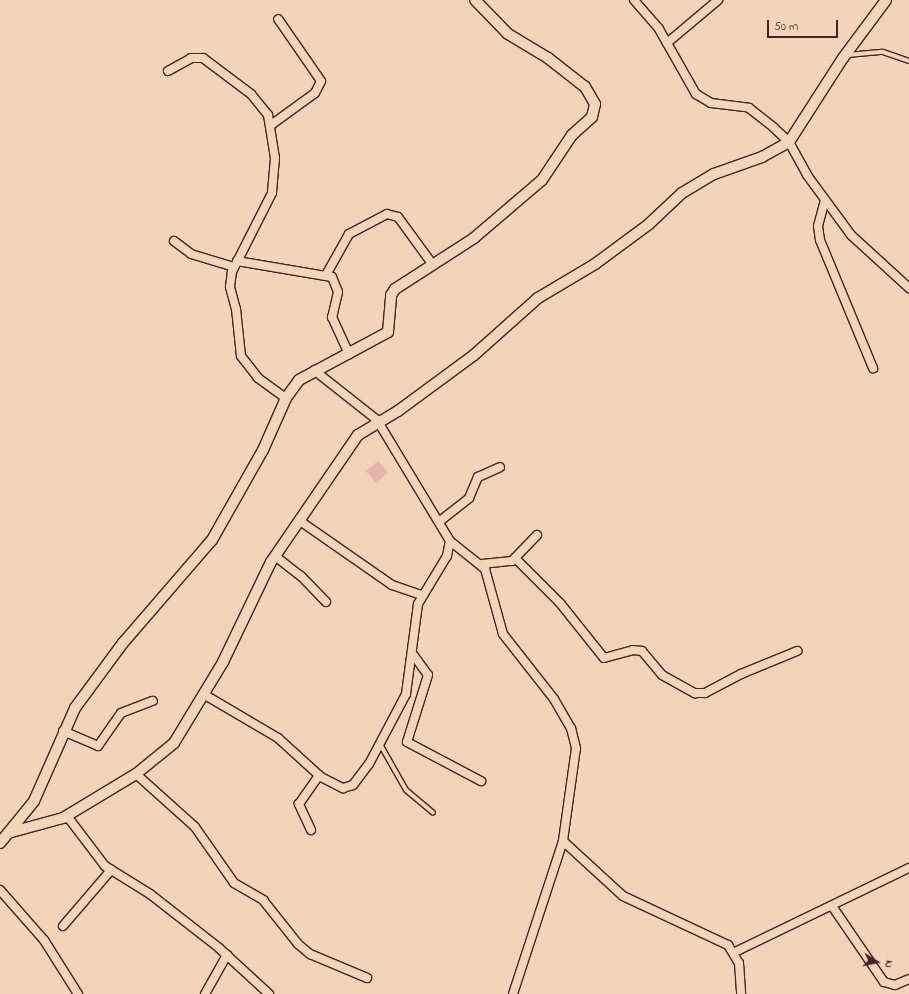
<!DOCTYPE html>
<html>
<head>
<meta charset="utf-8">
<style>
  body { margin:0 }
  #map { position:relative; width:909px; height:994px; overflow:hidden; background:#f3d4b9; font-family:"Indie Flower",sans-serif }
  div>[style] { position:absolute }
  .building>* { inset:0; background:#e4b5ad }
  .roads { filter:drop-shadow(1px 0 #4a1f2b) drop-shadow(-1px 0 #4a1f2b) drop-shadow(0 1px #4a1f2b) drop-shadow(0 -1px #4a1f2b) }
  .service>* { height:4px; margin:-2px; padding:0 2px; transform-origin:2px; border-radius:2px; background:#f1d7b8 }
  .minor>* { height:8px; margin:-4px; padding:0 4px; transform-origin:4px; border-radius:4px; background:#f1d7b8 }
  .tertiary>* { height:10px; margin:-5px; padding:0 5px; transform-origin:5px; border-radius:5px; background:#f1d7b8 }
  span { translate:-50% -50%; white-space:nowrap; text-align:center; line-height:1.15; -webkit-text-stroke:4px #f1d7b8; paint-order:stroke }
  .north { position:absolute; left:857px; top:942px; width:40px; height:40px; -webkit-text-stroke:3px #f1d7b8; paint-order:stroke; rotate:100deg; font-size:11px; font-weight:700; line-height:16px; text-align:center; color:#4a1f2b }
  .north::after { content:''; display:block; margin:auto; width:14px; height:18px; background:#4a1f2b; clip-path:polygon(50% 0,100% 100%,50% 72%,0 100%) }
  .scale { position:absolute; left:767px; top:20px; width:71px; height:18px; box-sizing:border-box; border:2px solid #4a1f2b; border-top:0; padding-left:5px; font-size:12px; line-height:14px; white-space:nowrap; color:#4a1f2b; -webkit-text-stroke:3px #f1d7b8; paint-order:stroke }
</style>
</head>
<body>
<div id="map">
  <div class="building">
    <div style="clip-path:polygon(378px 461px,388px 472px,376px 483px,366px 471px)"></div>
  </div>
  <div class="roads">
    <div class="service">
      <div style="left:847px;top:55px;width:36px;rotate:-5deg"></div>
      <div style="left:883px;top:52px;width:28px;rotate:19deg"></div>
      <div style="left:380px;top:744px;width:53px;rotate:60.5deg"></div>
      <div style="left:406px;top:790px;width:35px;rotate:40deg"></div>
    </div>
    <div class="minor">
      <div style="left:634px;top:0;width:38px;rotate:49deg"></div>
      <div style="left:659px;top:29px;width:75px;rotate:60.4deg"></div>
      <div style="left:696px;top:94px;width:17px;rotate:31deg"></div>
      <div style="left:711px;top:103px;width:38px;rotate:7deg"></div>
      <div style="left:749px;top:108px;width:31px;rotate:38deg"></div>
      <div style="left:773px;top:127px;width:22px;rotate:43deg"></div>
      <div style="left:789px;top:142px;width:38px;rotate:61deg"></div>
      <div style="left:807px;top:175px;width:74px;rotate:53.7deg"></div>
      <div style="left:851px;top:235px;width:79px;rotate:42.4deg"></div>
      <div style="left:667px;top:43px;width:67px;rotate:-40.1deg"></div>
      <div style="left:168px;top:71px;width:26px;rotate:-29deg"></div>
      <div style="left:191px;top:58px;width:12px"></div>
      <div style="left:203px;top:58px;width:60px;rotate:36.9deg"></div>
      <div style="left:251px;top:94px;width:27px;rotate:51deg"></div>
      <div style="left:268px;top:115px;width:44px;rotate:80.8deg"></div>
      <div style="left:275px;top:158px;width:35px;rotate:95deg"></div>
      <div style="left:272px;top:193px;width:89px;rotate:116.9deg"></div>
      <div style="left:232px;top:272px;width:15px;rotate:98deg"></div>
      <div style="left:230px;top:287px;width:23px;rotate:75deg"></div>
      <div style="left:236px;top:309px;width:47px;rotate:83.9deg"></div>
      <div style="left:241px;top:356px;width:28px;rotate:52deg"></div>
      <div style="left:258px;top:378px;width:34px;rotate:36deg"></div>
      <div style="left:271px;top:125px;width:54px;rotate:-36deg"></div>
      <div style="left:315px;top:93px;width:13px;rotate:-63deg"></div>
      <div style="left:321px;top:81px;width:75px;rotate:-124.7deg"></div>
      <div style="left:825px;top:200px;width:27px;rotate:105deg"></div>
      <div style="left:818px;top:226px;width:14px;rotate:82deg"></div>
      <div style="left:820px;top:240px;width:139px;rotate:67.5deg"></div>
      <div style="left:174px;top:241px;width:21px;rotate:37deg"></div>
      <div style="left:191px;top:254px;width:45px;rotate:16.8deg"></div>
      <div style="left:237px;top:261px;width:96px;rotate:9.6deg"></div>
      <div style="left:332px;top:277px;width:16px;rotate:68deg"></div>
      <div style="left:338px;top:292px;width:26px;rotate:103deg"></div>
      <div style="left:332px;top:317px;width:41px;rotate:65.3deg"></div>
      <div style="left:326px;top:275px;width:47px;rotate:-60.7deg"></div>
      <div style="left:349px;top:234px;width:43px;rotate:-27.8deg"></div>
      <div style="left:387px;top:214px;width:11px;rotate:15deg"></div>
      <div style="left:398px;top:217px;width:59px;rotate:53.9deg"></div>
      <div style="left:300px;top:521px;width:112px;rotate:34.8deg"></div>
      <div style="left:392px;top:585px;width:31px;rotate:19deg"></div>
      <div style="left:440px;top:521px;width:37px;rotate:-38deg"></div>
      <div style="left:469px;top:498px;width:23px;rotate:-67deg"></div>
      <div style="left:478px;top:477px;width:24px;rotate:-24deg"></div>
      <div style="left:450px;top:541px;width:45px;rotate:38.7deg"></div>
      <div style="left:485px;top:569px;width:67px;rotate:74.5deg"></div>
      <div style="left:503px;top:634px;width:83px;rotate:51.9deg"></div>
      <div style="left:554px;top:699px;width:34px;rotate:60deg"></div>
      <div style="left:571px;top:728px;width:21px;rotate:76deg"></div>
      <div style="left:576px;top:748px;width:94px;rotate:98deg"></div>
      <div style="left:563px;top:841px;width:161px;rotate:108.1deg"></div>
      <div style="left:275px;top:556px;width:33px;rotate:38deg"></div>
      <div style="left:301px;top:576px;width:36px;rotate:46deg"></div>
      <div style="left:515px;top:558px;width:64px;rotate:45deg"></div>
      <div style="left:560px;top:603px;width:70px;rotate:51.3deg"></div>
      <div style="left:604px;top:658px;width:30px;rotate:-15deg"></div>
      <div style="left:633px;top:650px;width:9px;rotate:6deg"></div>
      <div style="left:642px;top:651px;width:31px;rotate:50deg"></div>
      <div style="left:662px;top:675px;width:38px;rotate:29deg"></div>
      <div style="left:695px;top:693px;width:10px"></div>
      <div style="left:705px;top:693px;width:41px;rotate:-27.8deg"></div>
      <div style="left:741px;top:674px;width:61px;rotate:-22.3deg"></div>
      <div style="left:482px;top:564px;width:30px;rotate:-6deg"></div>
      <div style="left:512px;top:561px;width:36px;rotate:-46deg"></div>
      <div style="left:412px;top:653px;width:27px;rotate:54deg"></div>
      <div style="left:428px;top:675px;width:70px;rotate:107.4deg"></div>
      <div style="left:407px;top:742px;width:84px;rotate:27.8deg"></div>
      <div style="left:205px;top:695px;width:85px;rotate:30.5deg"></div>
      <div style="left:278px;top:738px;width:58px;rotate:42.2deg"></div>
      <div style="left:321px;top:777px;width:25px;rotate:27deg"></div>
      <div style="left:343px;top:788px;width:10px;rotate:-17deg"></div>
      <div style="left:353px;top:785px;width:26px;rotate:-53deg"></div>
      <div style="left:369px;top:764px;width:79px;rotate:-62.1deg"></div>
      <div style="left:406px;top:694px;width:91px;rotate:-82.4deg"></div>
      <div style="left:418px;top:604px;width:56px;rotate:-58.9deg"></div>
      <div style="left:447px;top:556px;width:15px;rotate:-79deg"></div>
      <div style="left:450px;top:541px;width:141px;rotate:-121.1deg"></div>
      <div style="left:377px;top:420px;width:80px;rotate:-141.6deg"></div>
      <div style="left:63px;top:731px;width:38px;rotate:23deg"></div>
      <div style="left:98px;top:746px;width:40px;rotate:-55.1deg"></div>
      <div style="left:121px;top:713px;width:34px;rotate:-21deg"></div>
      <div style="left:136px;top:774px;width:79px;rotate:41.9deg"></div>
      <div style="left:195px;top:827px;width:68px;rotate:55.1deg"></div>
      <div style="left:234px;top:883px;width:34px;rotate:30deg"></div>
      <div style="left:263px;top:900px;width:56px;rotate:51.5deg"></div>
      <div style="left:298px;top:944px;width:16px;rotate:40deg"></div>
      <div style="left:310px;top:954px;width:62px;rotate:22.8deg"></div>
      <div style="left:67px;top:816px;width:63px;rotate:52.8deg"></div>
      <div style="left:105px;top:866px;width:53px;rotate:31.9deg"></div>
      <div style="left:150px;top:894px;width:88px;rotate:38deg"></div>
      <div style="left:219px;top:948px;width:68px;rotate:42.6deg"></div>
      <div style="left:311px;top:830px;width:29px;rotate:-115deg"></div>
      <div style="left:299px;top:804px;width:35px;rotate:-55deg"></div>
      <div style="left:563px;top:841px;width:81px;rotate:42.5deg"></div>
      <div style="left:623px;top:896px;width:116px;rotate:25deg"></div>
      <div style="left:728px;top:945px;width:21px;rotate:59deg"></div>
      <div style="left:739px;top:963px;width:31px;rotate:86deg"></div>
      <div style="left:0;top:890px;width:67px;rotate:48.7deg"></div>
      <div style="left:44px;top:940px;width:64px;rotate:57.8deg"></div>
      <div style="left:832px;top:906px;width:92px;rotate:55.6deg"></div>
      <div style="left:884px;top:982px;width:11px;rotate:15deg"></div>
      <div style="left:895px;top:985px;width:15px;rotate:-23deg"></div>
      <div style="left:63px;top:926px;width:74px;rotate:-49.4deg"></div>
      <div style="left:735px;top:952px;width:193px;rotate:-25.8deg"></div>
      <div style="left:205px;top:994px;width:45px;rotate:-60.6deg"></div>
    </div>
    <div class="tertiary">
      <div style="left:8px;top:833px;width:57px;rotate:-15.3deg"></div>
      <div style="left:63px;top:818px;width:85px;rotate:-31.1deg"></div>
      <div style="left:136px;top:774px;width:49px;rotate:-39.2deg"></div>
      <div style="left:174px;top:743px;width:95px;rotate:-58.8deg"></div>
      <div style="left:223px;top:662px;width:111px;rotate:-64.4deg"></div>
      <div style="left:271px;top:562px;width:154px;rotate:-55.6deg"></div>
      <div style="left:358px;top:435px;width:47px;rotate:-31deg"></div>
      <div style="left:398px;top:411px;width:94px;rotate:-36.4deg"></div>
      <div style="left:474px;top:355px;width:86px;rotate:-41.7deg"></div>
      <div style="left:538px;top:298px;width:66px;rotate:-30.8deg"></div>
      <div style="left:595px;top:264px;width:67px;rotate:-36.5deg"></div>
      <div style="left:649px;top:224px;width:45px;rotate:-43.2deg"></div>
      <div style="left:682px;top:193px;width:37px;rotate:-31deg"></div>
      <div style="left:714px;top:174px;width:51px;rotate:-19.5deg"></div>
      <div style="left:762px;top:157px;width:31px;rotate:-29deg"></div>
      <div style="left:789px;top:142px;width:100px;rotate:-57.3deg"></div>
      <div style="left:843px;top:58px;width:72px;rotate:-53.4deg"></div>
      <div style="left:0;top:843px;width:54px;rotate:-51deg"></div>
      <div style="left:34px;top:801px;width:102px;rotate:-66.2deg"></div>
      <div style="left:75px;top:708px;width:81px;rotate:-53.6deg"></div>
      <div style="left:123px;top:643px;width:136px;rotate:-49.2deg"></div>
      <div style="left:212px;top:540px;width:103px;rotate:-60.5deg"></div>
      <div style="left:263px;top:450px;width:57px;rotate:-66.1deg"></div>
      <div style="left:286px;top:398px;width:22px;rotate:-54deg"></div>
      <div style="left:299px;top:380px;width:101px;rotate:-28.3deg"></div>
      <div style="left:388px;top:332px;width:37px;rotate:-85deg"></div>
      <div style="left:391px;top:295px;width:7px;rotate:-56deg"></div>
      <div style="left:395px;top:289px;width:94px;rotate:-32.8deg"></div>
      <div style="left:474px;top:238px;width:89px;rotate:-40.5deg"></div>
      <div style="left:542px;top:180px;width:54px;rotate:-56.3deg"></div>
      <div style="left:572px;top:135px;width:27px;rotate:-42deg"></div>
      <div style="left:592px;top:117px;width:13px;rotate:-77deg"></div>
      <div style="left:595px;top:104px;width:20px;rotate:-120deg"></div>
      <div style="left:585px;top:87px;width:47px;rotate:-141.9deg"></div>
      <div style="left:548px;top:58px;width:47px;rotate:-149deg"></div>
      <div style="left:508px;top:34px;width:47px;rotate:-134.1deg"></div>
    </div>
  </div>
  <div class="north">N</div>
  <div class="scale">50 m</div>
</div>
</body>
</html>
